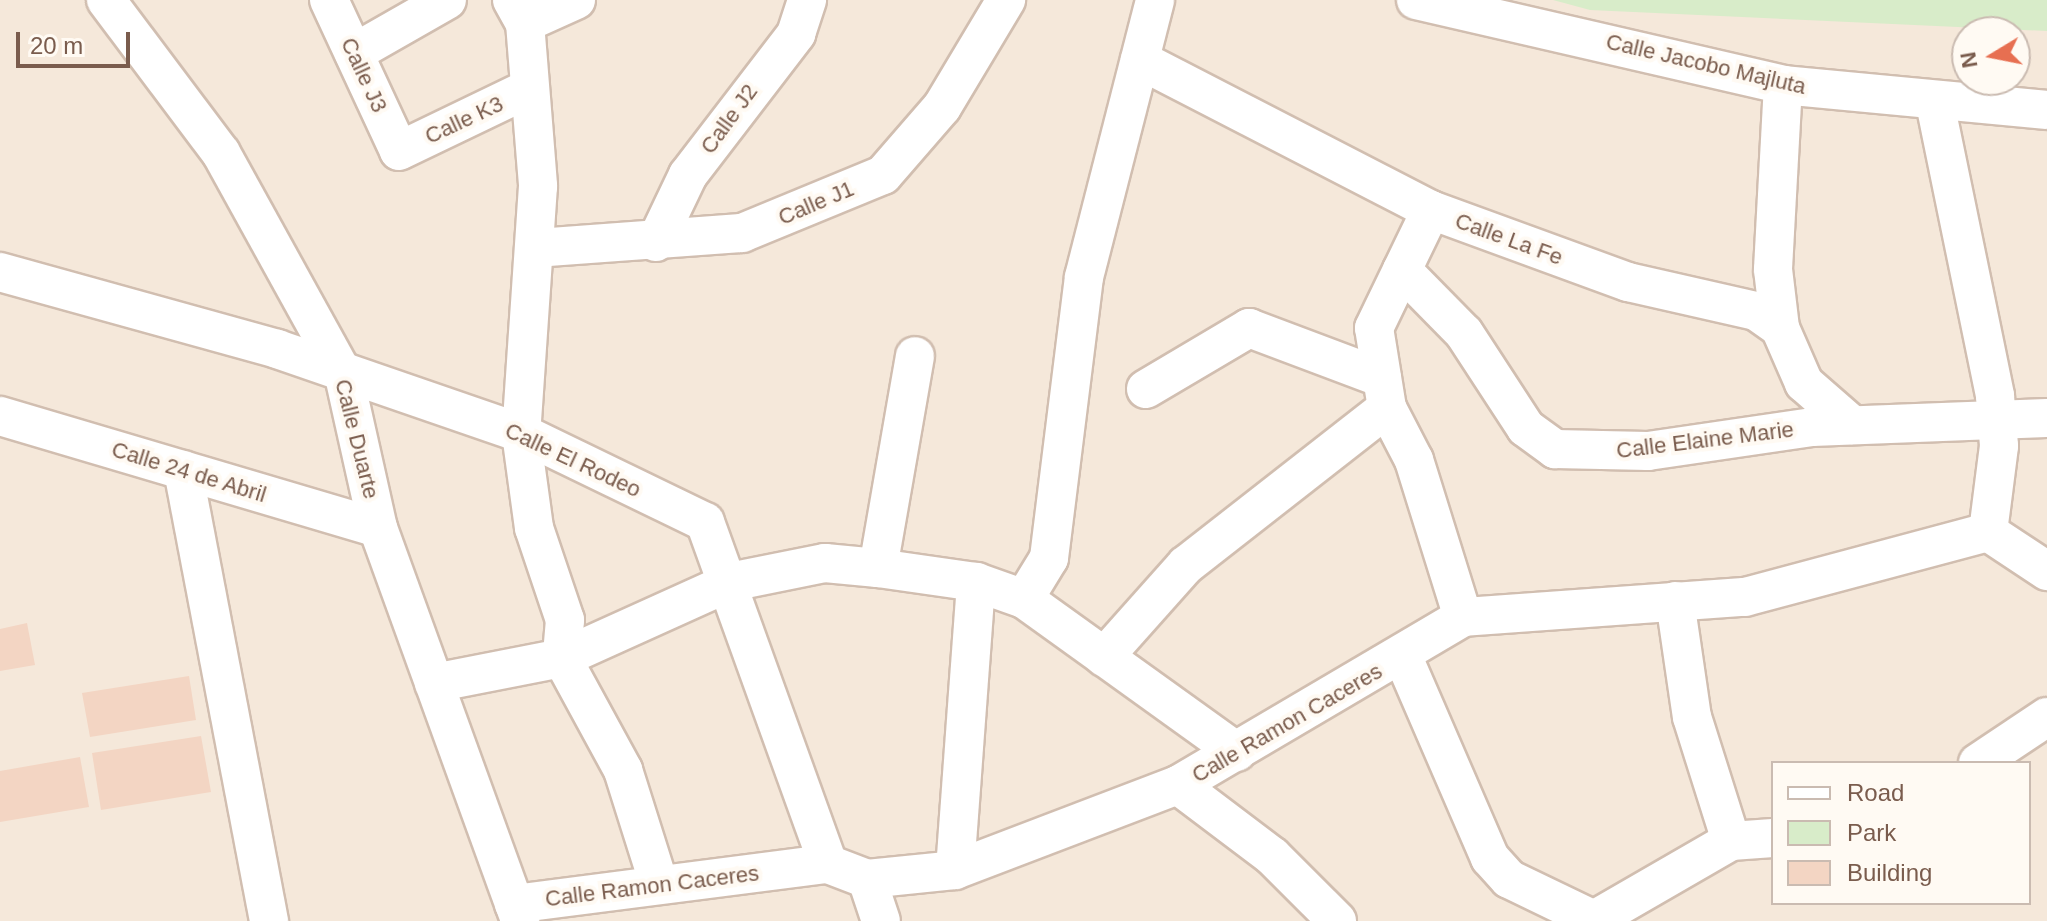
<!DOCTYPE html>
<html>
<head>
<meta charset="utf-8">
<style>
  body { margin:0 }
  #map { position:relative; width:2047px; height:921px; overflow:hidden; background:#fdf6ec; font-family:Arial,sans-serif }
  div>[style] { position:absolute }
  .residential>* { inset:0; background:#f5e8da }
  .green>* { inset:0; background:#d8ecc9 }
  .building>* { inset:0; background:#f3d5c3 }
  .roads { filter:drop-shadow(2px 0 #d1beb0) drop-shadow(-2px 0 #d1beb0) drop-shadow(0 2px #d1beb0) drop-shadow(0 -2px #d1beb0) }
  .street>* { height:38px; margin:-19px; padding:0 19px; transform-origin:19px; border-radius:19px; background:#fff }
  span { translate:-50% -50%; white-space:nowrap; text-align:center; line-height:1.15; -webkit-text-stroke:8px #fffaf3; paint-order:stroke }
  .street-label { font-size:22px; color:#7a5c4d }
  .legend { position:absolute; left:1771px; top:761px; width:260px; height:144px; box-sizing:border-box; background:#fffaf3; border:2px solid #cabbb1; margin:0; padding:10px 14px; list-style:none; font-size:24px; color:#7a5c4d }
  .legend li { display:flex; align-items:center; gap:16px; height:40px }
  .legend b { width:40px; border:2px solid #cabbb1 }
  .north { position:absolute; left:1951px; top:16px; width:80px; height:80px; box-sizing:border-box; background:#fffaf3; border:2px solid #cabbb1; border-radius:50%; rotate:260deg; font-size:22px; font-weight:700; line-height:32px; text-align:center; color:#7a5c4d }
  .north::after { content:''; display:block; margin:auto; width:28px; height:36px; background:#e76f51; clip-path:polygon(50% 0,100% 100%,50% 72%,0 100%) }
  .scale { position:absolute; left:16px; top:32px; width:114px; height:36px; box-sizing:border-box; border:4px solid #7a5c4d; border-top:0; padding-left:10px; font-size:24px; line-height:28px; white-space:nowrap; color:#7a5c4d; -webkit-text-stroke:6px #fffaf3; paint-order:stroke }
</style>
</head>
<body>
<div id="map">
  <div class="residential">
    <div style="clip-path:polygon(evenodd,0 0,2047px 0,2047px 921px,0 921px,0 0,1967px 32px,2015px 32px,2015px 80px,1967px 80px,1967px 32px,0 0,1773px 763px,2029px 763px,2029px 903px,1773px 903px,1773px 763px)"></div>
  </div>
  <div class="green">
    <div style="clip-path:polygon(1553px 0,2047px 0,2047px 31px,1590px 10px)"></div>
  </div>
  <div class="building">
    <div style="clip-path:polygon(27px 623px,35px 665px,0 671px,0 629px)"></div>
    <div style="clip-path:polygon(189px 676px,196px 720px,90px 737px,82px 693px)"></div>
    <div style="clip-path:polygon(201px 736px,211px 792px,101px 810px,92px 753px)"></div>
    <div style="clip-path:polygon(80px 757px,89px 807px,0 822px,0 771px)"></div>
  </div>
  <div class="roads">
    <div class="street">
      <div style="left:106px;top:0;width:191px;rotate:53.1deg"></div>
      <div style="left:221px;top:153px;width:255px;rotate:61.1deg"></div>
      <div style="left:344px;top:376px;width:156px;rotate:77.4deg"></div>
      <div style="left:378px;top:528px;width:418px;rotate:70.1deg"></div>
      <div style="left:329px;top:0;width:166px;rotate:65.1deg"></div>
      <div style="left:399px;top:151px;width:145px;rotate:-25.7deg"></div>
      <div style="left:512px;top:0;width:26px;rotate:61deg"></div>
      <div style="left:525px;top:23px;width:164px;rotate:85.4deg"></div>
      <div style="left:538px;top:186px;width:248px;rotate:93.9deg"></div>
      <div style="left:521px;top:433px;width:96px;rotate:82.2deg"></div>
      <div style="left:534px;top:528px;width:97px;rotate:71.4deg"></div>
      <div style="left:565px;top:620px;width:38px;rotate:95deg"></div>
      <div style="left:562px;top:658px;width:128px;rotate:61.4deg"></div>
      <div style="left:623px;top:770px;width:120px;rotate:72.5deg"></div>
      <div style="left:1416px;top:0;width:377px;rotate:13deg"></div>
      <div style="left:1783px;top:85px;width:265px;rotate:5.4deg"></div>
      <div style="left:525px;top:23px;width:56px;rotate:-24.3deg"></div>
      <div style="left:354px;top:53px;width:107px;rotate:-29.7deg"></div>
      <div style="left:1140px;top:60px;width:327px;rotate:27.3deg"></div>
      <div style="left:1431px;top:210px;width:210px;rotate:20.1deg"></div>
      <div style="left:1628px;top:282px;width:131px;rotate:12.8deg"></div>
      <div style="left:1756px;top:311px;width:29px;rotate:35deg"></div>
      <div style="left:1780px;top:328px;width:60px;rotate:66.4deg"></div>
      <div style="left:1804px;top:383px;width:64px;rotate:41.2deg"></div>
      <div style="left:1935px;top:103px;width:299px;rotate:78.4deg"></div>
      <div style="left:1995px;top:396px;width:50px;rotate:85.4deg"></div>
      <div style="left:1999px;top:446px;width:87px;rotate:97.3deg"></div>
      <div style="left:656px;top:242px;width:74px;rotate:-64.5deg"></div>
      <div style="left:688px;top:175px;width:178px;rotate:-52.5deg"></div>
      <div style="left:796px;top:34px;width:36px;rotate:-72deg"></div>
      <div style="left:536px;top:248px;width:207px;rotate:-4.2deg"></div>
      <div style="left:742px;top:233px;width:152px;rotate:-22.4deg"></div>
      <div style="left:883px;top:175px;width:90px;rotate:-49.1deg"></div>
      <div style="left:942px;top:107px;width:125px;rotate:-59.1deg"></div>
      <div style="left:1402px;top:270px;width:88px;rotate:45.5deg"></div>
      <div style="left:1464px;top:333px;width:113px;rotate:56.9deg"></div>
      <div style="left:1526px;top:428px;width:36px;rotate:36deg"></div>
      <div style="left:1555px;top:449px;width:93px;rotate:1.2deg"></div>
      <div style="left:1648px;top:451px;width:166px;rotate:-8.3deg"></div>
      <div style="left:1812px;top:427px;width:235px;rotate:-2.2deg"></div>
      <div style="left:0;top:272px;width:288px;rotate:15.5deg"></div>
      <div style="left:277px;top:349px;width:258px;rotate:19deg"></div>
      <div style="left:521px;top:433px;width:204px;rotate:25.8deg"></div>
      <div style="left:705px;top:522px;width:363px;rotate:70.2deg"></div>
      <div style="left:1780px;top:328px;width:59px;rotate:-96.8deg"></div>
      <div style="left:1773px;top:269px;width:184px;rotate:-86.9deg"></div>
      <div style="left:1146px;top:389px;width:120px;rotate:-30.6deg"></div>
      <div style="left:1249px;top:328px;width:142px;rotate:20.6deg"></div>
      <div style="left:1387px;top:408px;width:59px;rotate:62.6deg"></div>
      <div style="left:1414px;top:460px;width:164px;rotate:72.7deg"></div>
      <div style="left:0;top:416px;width:394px;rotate:16.5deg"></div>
      <div style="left:183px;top:470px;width:459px;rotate:79.2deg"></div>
      <div style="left:878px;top:568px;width:215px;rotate:-80.1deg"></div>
      <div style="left:1024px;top:599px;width:48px;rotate:-58.6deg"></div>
      <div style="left:1049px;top:558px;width:283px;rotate:-82.9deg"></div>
      <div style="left:1084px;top:277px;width:286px;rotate:-75.6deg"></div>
      <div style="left:1675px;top:601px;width:117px;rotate:81.7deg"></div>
      <div style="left:1692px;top:717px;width:130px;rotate:72.5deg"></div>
      <div style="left:1104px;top:657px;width:123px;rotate:-48.3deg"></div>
      <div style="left:1186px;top:565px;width:255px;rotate:-38deg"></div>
      <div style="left:1387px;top:408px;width:81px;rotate:-99.2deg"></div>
      <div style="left:1374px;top:328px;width:131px;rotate:-64.2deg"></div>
      <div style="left:1403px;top:657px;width:219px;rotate:66.6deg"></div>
      <div style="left:1490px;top:858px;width:28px;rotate:48deg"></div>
      <div style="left:1509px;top:879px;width:97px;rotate:25.8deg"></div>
      <div style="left:434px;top:683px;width:130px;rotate:-11.1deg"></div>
      <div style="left:562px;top:658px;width:184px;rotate:-24.3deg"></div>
      <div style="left:730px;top:582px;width:97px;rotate:-11.3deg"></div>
      <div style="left:825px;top:563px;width:53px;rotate:5.4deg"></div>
      <div style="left:878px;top:568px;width:99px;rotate:8.1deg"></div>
      <div style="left:976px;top:582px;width:51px;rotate:19.5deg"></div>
      <div style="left:1024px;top:599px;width:262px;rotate:35.7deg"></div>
      <div style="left:1978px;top:763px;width:83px;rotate:-33.7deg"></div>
      <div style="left:1178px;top:785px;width:118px;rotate:37.1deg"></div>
      <div style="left:1272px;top:856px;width:92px;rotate:45deg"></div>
      <div style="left:955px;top:870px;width:289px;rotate:-85.8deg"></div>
      <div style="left:867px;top:879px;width:44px;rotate:71.6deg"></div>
      <div style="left:514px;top:904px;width:317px;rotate:-7.3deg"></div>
      <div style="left:828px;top:864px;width:42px;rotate:21deg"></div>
      <div style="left:867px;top:879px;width:88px;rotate:-5.8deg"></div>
      <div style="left:955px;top:870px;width:239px;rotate:-20.9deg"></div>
      <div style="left:1178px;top:785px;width:331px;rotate:-30.5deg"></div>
      <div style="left:1463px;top:617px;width:283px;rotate:-4.1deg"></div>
      <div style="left:1745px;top:597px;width:252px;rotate:-15deg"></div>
      <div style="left:1988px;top:532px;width:71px;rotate:33.5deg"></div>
      <div style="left:1594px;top:920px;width:158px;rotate:-30deg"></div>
      <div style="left:1731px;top:841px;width:42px;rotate:-4.1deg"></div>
    </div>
  </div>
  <div class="street-label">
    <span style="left:1706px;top:64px;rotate:13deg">Calle Jacobo Majluta</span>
    <span style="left:364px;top:75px;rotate:65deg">Calle J3</span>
    <span style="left:729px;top:119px;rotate:-54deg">Calle J2</span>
    <span style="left:464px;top:120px;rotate:-25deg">Calle K3</span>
    <span style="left:816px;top:203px;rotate:-23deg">Calle J1</span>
    <span style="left:1509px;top:239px;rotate:20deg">Calle La Fe</span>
    <span style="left:357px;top:439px;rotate:76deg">Calle Duarte</span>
    <span style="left:1705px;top:440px;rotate:-7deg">Calle Elaine Marie</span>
    <span style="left:573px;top:460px;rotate:25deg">Calle El Rodeo</span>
    <span style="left:189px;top:472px;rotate:17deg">Calle 24 de Abril</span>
    <span style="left:1287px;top:723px;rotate:-30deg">Calle Ramon Caceres</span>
    <span style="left:652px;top:886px;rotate:-7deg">Calle Ramon Caceres</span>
  </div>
  <ul class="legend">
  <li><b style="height:10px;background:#fff"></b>Road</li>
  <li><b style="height:22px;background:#d8ecc9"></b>Park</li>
  <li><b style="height:22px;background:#f3d5c3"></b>Building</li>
  </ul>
  <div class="north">N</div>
  <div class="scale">20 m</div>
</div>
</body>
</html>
